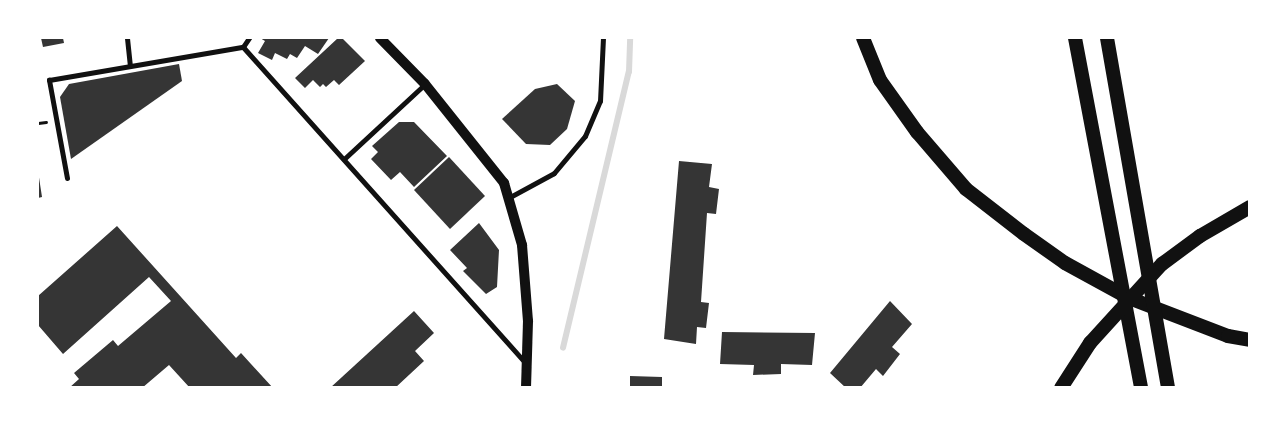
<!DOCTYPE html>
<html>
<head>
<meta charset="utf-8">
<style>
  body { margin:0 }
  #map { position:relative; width:1287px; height:425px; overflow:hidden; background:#fff; font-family:"Archivo Narrow",sans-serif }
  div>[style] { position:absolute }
  .stream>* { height:5.5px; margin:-2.75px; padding:0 2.75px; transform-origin:2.75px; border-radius:2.75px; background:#d9d9d9 }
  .building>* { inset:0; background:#353535 }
  .path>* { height:3px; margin:-1.5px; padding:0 1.5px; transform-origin:1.5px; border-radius:1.5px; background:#111 }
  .pedestrian>* { height:4.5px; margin:-2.25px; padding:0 2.25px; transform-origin:2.25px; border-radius:2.25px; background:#111 }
  .minor>* { height:5px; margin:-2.5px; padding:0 2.5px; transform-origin:2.5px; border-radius:2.5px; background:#111 }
  .secondary>* { height:10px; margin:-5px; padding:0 5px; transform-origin:5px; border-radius:5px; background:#111 }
  .motorway>* { height:14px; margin:-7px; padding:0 7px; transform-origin:7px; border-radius:7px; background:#111 }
  span { translate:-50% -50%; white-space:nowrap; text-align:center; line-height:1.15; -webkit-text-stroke:5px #fff; paint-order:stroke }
  .frame { position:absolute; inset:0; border:39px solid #fff; pointer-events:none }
</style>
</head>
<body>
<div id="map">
  <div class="stream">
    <i style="left:563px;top:348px;width:284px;rotate:-76.6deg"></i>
    <i style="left:629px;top:72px;width:34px;rotate:-88deg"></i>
  </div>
  <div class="building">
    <i style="clip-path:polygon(41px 38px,63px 38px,64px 43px,43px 47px)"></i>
    <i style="clip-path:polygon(260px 38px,329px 38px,318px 54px,305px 46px,297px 58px,290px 54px,287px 59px,275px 53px,272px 60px,258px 53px,265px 41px)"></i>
    <i style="clip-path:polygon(338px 38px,342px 38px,365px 61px,339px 85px,334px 80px,326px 87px,323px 84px,320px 87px,313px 80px,305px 88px,295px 78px)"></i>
    <i style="clip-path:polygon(179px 64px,182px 81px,71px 159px,60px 97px,69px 84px)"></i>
    <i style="clip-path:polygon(557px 84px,575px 101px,567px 129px,550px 145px,526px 144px,502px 119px,535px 89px)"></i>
    <i style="clip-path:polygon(399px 122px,414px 122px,447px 156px,414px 187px,400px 172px,391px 180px,371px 159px,378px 152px,372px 146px)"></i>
    <i style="clip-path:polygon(449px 157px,485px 196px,450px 229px,414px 190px)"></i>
    <i style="clip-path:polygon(679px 161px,712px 164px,709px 187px,719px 189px,716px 214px,707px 213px,701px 302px,709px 303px,706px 328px,697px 327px,696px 344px,664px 339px)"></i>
    <i style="clip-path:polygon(38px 171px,42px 197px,38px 198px)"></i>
    <i style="clip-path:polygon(479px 223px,499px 250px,497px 287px,486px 294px,463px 271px,467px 268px,450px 250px)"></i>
    <i style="clip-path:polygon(117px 226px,236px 358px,241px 353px,273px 388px,190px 388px,169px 365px,142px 388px,69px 388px,79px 379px,74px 373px,113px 340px,118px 346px,171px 301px,149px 277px,63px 354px,38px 325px,38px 296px)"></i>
    <i style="clip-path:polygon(890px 301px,912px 324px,892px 347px,900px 354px,883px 376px,876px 369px,860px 388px,846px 388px,830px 373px)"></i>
    <i style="clip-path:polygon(414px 311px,434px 333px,415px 351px,424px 361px,395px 388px,330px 388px)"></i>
    <i style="clip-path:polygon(722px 332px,815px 333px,812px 365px,781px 364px,781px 374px,753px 375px,754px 365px,720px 364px)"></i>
    <i style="clip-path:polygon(630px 376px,662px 377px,662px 388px,630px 388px)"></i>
  </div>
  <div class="path">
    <i style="left:38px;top:123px;width:8px;rotate:-7deg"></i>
  </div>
  <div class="pedestrian">
    <i style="left:243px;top:47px;width:11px;rotate:-56deg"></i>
  </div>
  <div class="minor">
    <i style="left:127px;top:38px;width:28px;rotate:84deg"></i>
    <i style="left:344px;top:159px;width:110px;rotate:-42.8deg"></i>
    <i style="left:67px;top:178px;width:100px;rotate:-100.4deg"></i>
    <i style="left:49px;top:80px;width:197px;rotate:-9.7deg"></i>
    <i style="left:243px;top:47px;width:423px;rotate:48.2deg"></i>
    <i style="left:508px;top:198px;width:52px;rotate:-28.5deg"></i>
    <i style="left:554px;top:173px;width:48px;rotate:-50deg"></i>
    <i style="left:585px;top:136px;width:38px;rotate:-67deg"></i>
    <i style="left:600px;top:101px;width:63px;rotate:-87.3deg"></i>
  </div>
  <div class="secondary">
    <i style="left:380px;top:38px;width:64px;rotate:45.6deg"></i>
    <i style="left:425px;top:84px;width:127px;rotate:51.4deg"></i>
    <i style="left:504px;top:183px;width:65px;rotate:73.8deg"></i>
    <i style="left:522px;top:245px;width:76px;rotate:85.5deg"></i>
    <i style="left:528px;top:321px;width:67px;rotate:91.7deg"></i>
  </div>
  <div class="motorway">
    <i style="left:863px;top:38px;width:45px;rotate:68deg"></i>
    <i style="left:880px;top:80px;width:64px;rotate:54.6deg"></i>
    <i style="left:917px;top:132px;width:75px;rotate:49.3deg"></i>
    <i style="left:966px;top:189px;width:73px;rotate:37.8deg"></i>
    <i style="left:1024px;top:234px;width:50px;rotate:35.3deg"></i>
    <i style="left:1065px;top:263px;width:73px;rotate:28.7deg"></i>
    <i style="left:1129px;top:298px;width:106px;rotate:21deg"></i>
    <i style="left:1228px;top:336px;width:22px;rotate:10deg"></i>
    <i style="left:1075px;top:38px;width:356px;rotate:79.3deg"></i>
    <i style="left:1107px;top:38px;width:355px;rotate:80.1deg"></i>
    <i style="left:1061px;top:388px;width:54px;rotate:-57.2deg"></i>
    <i style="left:1090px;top:343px;width:107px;rotate:-47.7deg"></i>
    <i style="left:1162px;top:264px;width:47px;rotate:-36.4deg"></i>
    <i style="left:1200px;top:236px;width:58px;rotate:-30.1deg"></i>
  </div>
  <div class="frame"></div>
</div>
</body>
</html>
